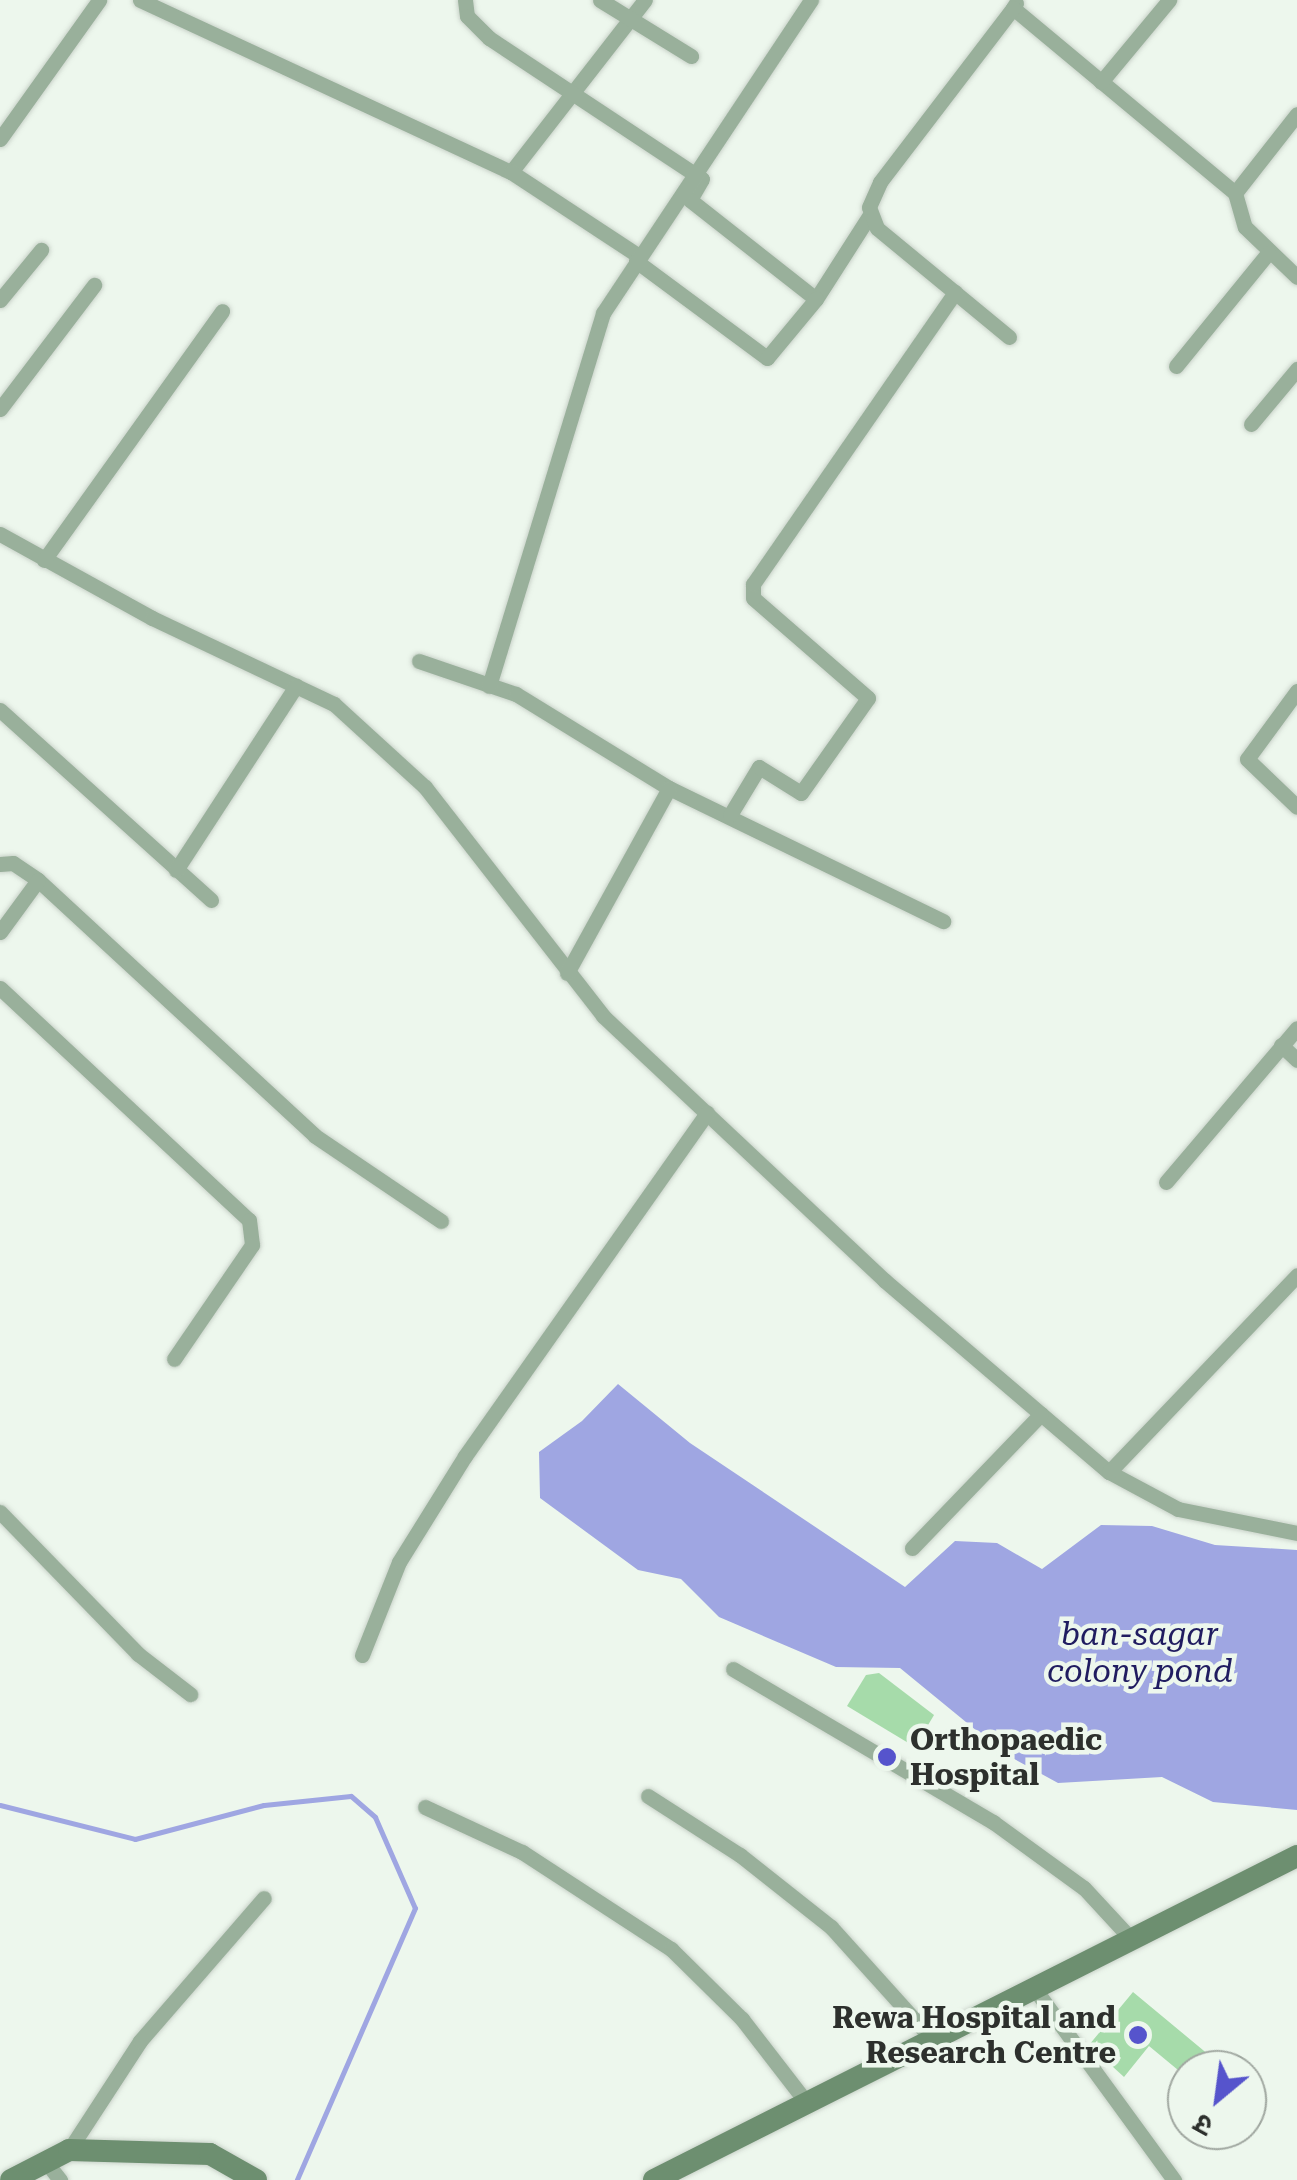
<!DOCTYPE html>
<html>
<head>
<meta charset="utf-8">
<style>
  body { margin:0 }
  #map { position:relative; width:1297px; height:2180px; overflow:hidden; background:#edf7ed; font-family:"Roboto Serif","Noto Sans Devanagari",serif }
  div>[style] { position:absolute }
  .water>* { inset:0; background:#9fa6e2 }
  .stream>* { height:5px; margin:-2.5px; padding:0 2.5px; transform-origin:2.5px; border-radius:2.5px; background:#9fa6e2 }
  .building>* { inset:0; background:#a6dbaa }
  .roads { filter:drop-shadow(0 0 2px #cad3ca) drop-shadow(0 0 2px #cad3ca) }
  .street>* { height:15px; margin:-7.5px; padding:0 7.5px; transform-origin:7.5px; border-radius:7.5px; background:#99b09b }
  .secondary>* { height:22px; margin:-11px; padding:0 11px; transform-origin:11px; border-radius:11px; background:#6d8f70 }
  .dots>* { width:28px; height:28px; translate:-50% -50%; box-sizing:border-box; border:5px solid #edf7ed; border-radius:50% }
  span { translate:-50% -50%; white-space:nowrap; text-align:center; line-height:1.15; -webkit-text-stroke:9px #edf7ed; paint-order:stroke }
  .poi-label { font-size:30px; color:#2d302d; font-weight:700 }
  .left { translate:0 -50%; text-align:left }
  .right { translate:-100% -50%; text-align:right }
  .water-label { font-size:32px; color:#201c60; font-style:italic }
  .north { position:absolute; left:1167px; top:2050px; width:100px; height:100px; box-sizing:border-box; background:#edf7ed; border:2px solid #a0a7a0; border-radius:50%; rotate:209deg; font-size:28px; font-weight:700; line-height:40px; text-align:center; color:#2d302d }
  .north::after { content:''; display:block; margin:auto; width:35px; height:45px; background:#5654cc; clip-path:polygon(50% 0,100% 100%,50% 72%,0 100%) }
</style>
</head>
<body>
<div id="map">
  <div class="water">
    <i style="clip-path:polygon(618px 1384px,690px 1443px,905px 1587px,955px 1541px,997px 1543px,1042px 1569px,1101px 1525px,1152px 1526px,1215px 1545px,1297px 1550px,1297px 1810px,1213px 1802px,1162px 1777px,1058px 1783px,1005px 1754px,900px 1668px,836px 1667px,719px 1617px,681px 1579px,638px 1570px,540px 1498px,539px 1452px,582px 1421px)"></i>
  </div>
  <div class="stream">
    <i style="left:0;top:1805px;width:139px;rotate:14.1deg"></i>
    <i style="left:135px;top:1839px;width:133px;rotate:-14.8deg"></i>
    <i style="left:264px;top:1805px;width:87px;rotate:-5.9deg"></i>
    <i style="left:351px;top:1796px;width:32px;rotate:41deg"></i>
    <i style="left:375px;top:1817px;width:99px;rotate:66.3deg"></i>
    <i style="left:415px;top:1908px;width:296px;rotate:113.5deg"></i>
  </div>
  <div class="building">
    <i style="clip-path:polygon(879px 1673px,934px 1715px,915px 1747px,847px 1706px,866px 1675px)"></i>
    <i style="clip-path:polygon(1133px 1992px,1227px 2070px,1178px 2070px,1149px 2046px,1124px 2077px,1089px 2045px)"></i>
  </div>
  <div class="roads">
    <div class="street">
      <i style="left:140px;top:0;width:409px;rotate:24.9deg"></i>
      <i style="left:511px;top:172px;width:218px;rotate:-52.1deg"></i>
      <i style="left:465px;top:0;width:16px;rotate:83deg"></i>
      <i style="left:467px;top:16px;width:31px;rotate:45deg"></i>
      <i style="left:489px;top:38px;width:255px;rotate:33.5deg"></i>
      <i style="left:702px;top:179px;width:24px;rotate:120deg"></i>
      <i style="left:690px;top:200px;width:160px;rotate:38.2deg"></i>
      <i style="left:816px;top:299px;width:98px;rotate:-57.4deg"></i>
      <i style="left:600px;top:0;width:107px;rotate:31.6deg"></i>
      <i style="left:1016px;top:3px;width:6px;rotate:121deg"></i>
      <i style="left:1013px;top:8px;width:289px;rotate:39.8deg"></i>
      <i style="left:1235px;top:193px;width:35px;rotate:74deg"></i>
      <i style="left:1245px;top:227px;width:72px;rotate:43.9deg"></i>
      <i style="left:1101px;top:82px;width:107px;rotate:-50.3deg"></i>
      <i style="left:0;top:139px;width:171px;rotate:-54.5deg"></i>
      <i style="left:511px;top:172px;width:153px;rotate:33.3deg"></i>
      <i style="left:1235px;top:193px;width:100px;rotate:-51.9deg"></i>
      <i style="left:636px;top:261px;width:163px;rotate:36.5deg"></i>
      <i style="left:767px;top:358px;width:77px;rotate:-50.3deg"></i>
      <i style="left:0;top:300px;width:65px;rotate:-50.6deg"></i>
      <i style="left:1009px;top:337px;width:171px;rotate:-140.5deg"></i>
      <i style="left:877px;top:228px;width:22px;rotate:-111deg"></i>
      <i style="left:869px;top:207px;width:27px;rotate:-66deg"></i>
      <i style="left:880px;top:182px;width:219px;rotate:-52.6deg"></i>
      <i style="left:1176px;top:366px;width:146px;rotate:-50.8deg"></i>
      <i style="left:0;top:409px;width:156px;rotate:-52.8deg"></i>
      <i style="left:1251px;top:424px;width:72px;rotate:-50.1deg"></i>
      <i style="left:0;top:534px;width:174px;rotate:28.9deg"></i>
      <i style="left:152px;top:618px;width:201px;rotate:25.3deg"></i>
      <i style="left:334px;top:704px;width:123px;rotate:42.4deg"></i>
      <i style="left:425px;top:787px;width:290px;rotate:52.1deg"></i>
      <i style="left:603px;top:1016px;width:386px;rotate:43.2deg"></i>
      <i style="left:884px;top:1280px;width:296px;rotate:40.5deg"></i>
      <i style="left:1109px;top:1472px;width:78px;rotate:28.2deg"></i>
      <i style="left:1178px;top:1509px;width:121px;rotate:11.4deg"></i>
      <i style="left:44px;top:560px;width:306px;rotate:-54.4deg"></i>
      <i style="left:419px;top:661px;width:102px;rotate:18.8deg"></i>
      <i style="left:516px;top:694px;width:180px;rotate:31.6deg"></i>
      <i style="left:669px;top:788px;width:305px;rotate:25.9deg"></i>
      <i style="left:489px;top:686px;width:390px;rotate:-73deg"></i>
      <i style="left:603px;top:313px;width:376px;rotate:-56.4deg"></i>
      <i style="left:1297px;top:691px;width:84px;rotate:126.3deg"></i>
      <i style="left:1247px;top:759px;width:69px;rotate:43.8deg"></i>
      <i style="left:0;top:710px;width:284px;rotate:42deg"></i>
      <i style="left:730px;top:815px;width:56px;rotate:-58.9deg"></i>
      <i style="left:759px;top:767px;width:49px;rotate:31.8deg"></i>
      <i style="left:801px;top:793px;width:116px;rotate:-54.8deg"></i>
      <i style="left:868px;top:698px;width:152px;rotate:-139deg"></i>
      <i style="left:753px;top:598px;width:14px;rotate:-90deg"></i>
      <i style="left:753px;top:584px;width:355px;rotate:-55.3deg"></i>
      <i style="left:0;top:864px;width:13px;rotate:-4deg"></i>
      <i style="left:13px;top:863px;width:30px;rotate:34deg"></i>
      <i style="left:38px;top:880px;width:377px;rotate:42.7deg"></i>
      <i style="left:315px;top:1136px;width:152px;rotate:34deg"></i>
      <i style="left:176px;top:870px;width:220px;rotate:-56.9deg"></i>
      <i style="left:0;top:932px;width:64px;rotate:-53.8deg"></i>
      <i style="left:567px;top:973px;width:211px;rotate:-61.1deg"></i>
      <i style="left:0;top:988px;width:340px;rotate:43deg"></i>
      <i style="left:249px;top:1220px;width:25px;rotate:83deg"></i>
      <i style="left:252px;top:1245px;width:138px;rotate:124.4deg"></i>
      <i style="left:1281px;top:1045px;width:22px;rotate:43deg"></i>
      <i style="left:1166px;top:1182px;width:202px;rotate:-49.6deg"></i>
      <i style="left:1109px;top:1472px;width:272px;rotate:-46.3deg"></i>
      <i style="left:0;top:1512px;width:198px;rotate:45.8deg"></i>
      <i style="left:138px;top:1654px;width:66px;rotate:37.6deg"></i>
      <i style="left:912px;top:1548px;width:186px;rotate:-46.1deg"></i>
      <i style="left:362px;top:1655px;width:100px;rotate:-68.3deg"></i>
      <i style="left:399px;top:1562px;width:125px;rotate:-58.1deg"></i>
      <i style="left:465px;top:1456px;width:420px;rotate:-54.8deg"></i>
      <i style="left:733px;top:1669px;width:302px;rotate:30.5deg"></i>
      <i style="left:993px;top:1822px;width:112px;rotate:36deg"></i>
      <i style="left:1084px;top:1888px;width:69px;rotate:47.3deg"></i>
      <i style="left:648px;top:1796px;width:109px;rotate:32.7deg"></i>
      <i style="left:740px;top:1855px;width:116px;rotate:38.4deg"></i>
      <i style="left:831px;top:1927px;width:151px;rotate:48deg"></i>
      <i style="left:425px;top:1807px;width:107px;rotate:24.9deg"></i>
      <i style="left:522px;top:1852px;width:178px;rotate:33.1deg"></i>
      <i style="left:671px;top:1949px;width:100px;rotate:44.6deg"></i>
      <i style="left:742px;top:2019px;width:106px;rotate:52.3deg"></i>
      <i style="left:1034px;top:1988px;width:238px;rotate:53.9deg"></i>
      <i style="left:69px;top:2150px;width:130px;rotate:-56.9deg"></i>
      <i style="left:140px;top:2041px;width:189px;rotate:-49.1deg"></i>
      <i style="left:46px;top:2162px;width:23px;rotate:52deg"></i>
    </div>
    <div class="secondary">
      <i style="left:11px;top:2180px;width:65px;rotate:-27.3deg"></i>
      <i style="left:69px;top:2150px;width:141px;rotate:1.6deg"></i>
      <i style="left:210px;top:2154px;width:53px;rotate:29.5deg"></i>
      <i style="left:654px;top:2180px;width:720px;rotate:-26.74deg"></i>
    </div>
  </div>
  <div class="dots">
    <i style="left:887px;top:1757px;background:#5654cc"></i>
    <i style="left:1138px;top:2035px;background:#5654cc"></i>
  </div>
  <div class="poi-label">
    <span class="left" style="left:910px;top:1757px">Orthopaedic<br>Hospital</span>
    <span class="right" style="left:1116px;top:2035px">Rewa Hospital and<br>Research Centre</span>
  </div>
  <div class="water-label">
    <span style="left:1140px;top:1653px">ban-sagar<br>colony pond</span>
  </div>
  <div class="north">उ</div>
</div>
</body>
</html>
